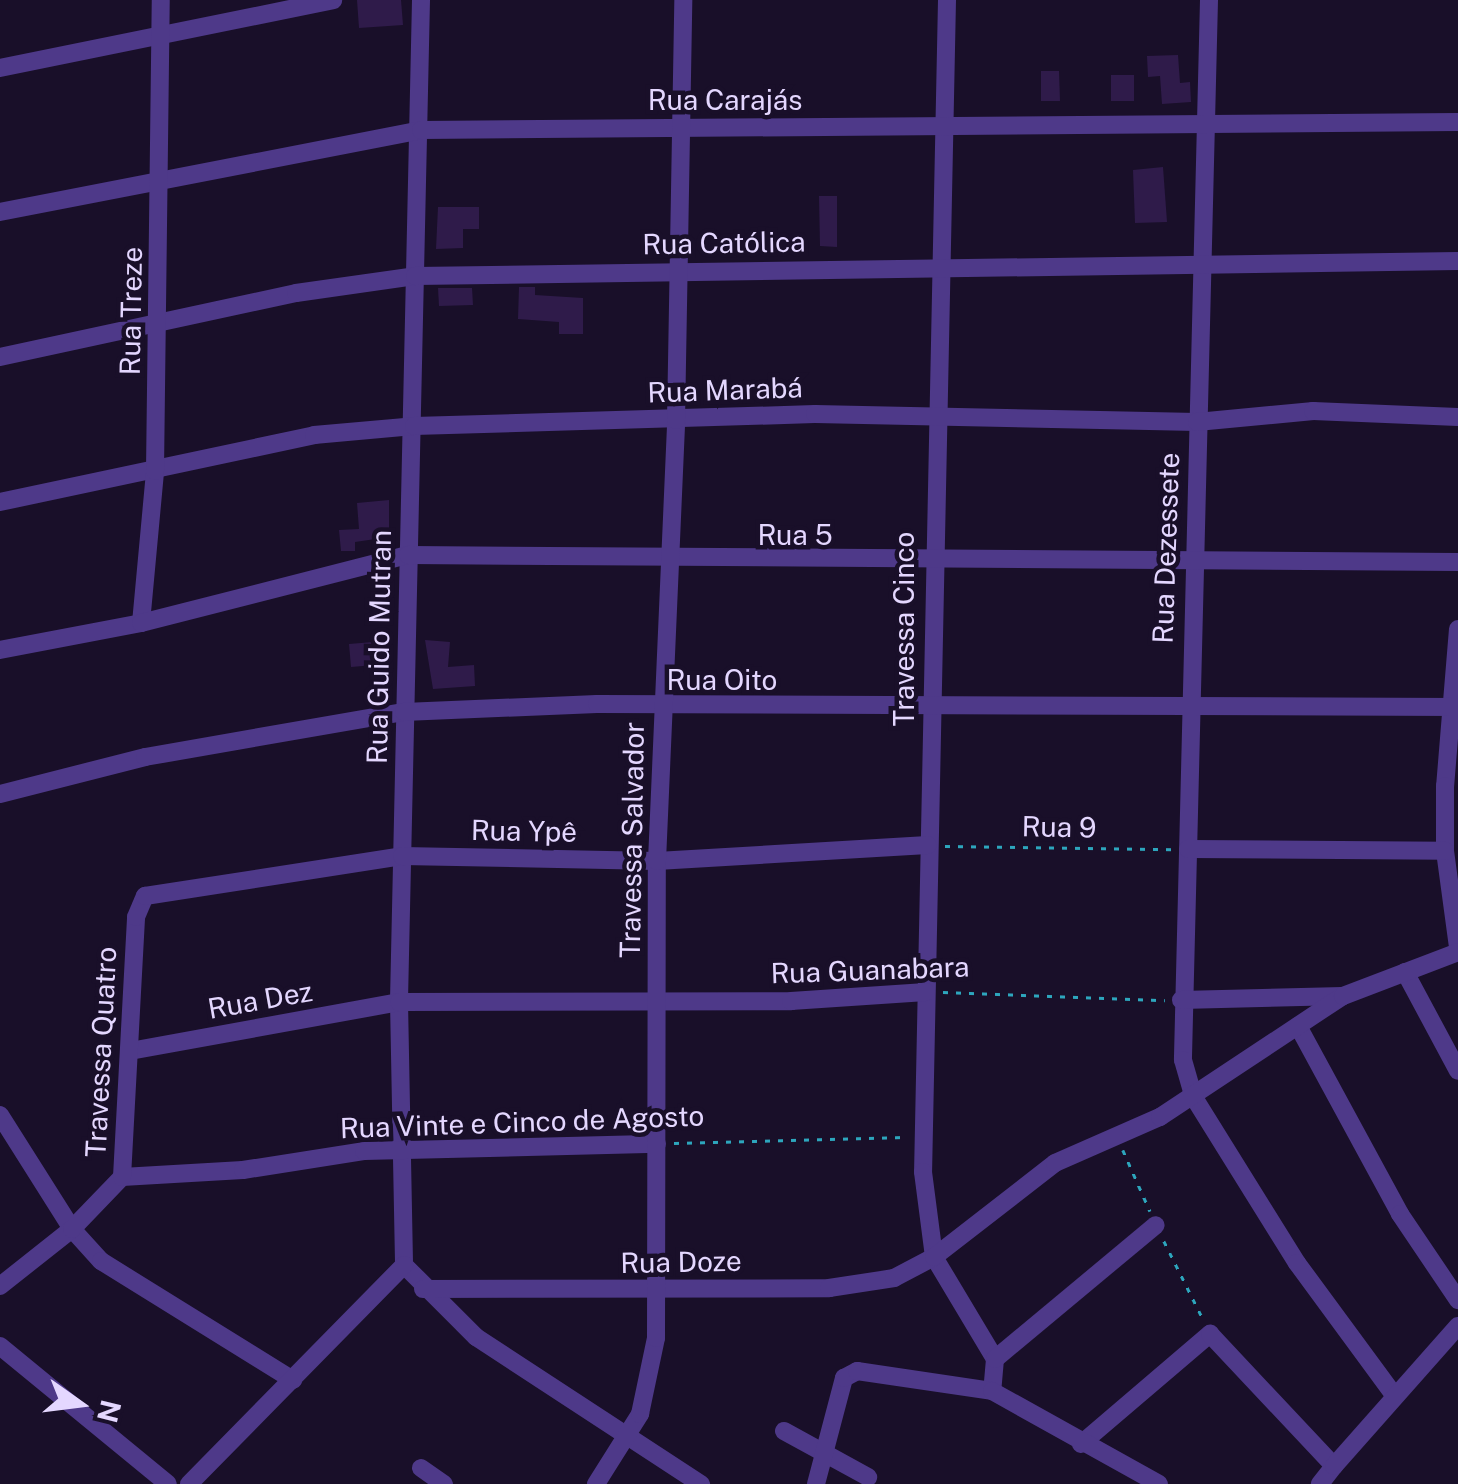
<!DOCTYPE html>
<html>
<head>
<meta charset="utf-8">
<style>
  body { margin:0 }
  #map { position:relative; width:1458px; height:1484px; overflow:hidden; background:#190f29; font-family:"Public Sans",sans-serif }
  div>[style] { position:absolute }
  .building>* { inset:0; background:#2f1b4a }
  .path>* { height:2.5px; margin-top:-1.25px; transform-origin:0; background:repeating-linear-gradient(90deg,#2da6bd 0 5px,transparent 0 13px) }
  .street>* { height:18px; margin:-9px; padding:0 9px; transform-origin:9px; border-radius:9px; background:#4e3989 }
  span { translate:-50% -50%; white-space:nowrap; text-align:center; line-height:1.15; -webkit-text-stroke:9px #190f29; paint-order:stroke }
  .street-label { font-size:28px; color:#e4d7ff }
  .north { position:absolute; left:30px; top:1354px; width:100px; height:100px; -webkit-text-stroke:8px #190f29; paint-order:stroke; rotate:104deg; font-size:28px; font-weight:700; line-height:40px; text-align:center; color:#e4d7ff }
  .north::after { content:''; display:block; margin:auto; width:35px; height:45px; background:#e4d7ff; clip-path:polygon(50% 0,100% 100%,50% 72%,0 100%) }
</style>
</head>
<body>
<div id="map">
  <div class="building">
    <i style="clip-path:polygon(357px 0,401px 0,403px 25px,359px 28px)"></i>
    <i style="clip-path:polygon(1178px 55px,1180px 83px,1190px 82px,1191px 102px,1162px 104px,1160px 76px,1148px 77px,1147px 56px)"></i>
    <i style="clip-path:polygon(1041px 71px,1059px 71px,1060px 101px,1041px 101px)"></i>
    <i style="clip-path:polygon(1111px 75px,1134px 75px,1134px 101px,1111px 101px)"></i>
    <i style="clip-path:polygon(1163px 167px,1167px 222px,1135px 223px,1133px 170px)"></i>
    <i style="clip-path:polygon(819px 196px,837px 196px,837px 247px,820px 246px)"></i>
    <i style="clip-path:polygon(438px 207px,479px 207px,479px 229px,463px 229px,463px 248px,436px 249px)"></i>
    <i style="clip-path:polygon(519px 287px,535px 287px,535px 295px,583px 298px,583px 334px,559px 334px,559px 322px,518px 319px)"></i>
    <i style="clip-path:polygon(438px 288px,472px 288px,473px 305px,439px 306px)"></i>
    <i style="clip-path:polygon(389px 500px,389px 537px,355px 542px,355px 551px,341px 551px,339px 530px,359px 529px,357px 503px)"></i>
    <i style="clip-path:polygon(425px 640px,450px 642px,448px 667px,474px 665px,475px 686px,433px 689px)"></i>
    <i style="clip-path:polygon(385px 641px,387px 664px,351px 667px,349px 644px)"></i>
  </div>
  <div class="path">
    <i style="left:945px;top:846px;width:227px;rotate:0.8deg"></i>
    <i style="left:943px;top:992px;width:222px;rotate:2.1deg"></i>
    <i style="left:674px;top:1143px;width:232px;rotate:-1.5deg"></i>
    <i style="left:1123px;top:1150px;width:67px;rotate:66.1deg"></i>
    <i style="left:1164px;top:1241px;width:87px;rotate:63.4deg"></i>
  </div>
  <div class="street">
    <i style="left:421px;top:0;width:1002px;rotate:91.26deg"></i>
    <i style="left:399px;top:1002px;width:263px;rotate:88.9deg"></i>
    <i style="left:404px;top:1265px;width:102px;rotate:45deg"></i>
    <i style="left:476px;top:1337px;width:269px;rotate:33.2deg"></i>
    <i style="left:947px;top:0;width:1172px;rotate:91.17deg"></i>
    <i style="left:923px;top:1172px;width:86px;rotate:82.6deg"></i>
    <i style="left:934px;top:1257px;width:119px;rotate:59.1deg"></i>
    <i style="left:995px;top:1359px;width:32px;rotate:95deg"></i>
    <i style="left:1209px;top:0;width:1060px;rotate:91.41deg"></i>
    <i style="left:1183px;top:1060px;width:37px;rotate:74deg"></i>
    <i style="left:1193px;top:1096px;width:197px;rotate:58.1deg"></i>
    <i style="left:1297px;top:1263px;width:164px;rotate:53.7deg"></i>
    <i style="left:0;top:68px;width:340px;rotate:-11.5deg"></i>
    <i style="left:0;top:212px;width:429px;rotate:-11deg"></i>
    <i style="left:421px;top:130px;width:1037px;rotate:-0.44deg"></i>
    <i style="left:0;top:357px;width:303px;rotate:-12.2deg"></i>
    <i style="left:296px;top:293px;width:120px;rotate:-8.1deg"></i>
    <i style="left:415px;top:276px;width:1043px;rotate:-0.82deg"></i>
    <i style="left:0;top:502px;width:321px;rotate:-12deg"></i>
    <i style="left:314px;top:435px;width:100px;rotate:-5.1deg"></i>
    <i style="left:414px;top:426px;width:401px;rotate:-1.7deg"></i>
    <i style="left:815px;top:414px;width:382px;rotate:1.2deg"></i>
    <i style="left:1197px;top:422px;width:117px;rotate:-5.4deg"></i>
    <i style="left:1313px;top:411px;width:145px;rotate:2.4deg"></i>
    <i style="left:141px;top:623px;width:153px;rotate:-84.7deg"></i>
    <i style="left:155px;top:471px;width:471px;rotate:-89.3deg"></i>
    <i style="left:1458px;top:629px;width:158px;rotate:94.7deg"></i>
    <i style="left:1445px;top:786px;width:65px;rotate:90deg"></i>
    <i style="left:1445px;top:851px;width:97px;rotate:82.3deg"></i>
    <i style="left:0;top:650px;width:144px;rotate:-10.8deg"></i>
    <i style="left:141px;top:623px;width:276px;rotate:-14.3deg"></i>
    <i style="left:408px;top:555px;width:1050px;rotate:0.38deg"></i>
    <i style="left:0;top:794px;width:150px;rotate:-14.3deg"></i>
    <i style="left:145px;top:757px;width:263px;rotate:-9.9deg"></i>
    <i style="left:404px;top:712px;width:193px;rotate:-2.4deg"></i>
    <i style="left:597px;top:704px;width:861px;rotate:0.2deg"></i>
    <i style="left:1188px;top:849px;width:257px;rotate:0.4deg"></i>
    <i style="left:1405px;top:972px;width:112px;rotate:61.8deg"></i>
    <i style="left:1181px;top:1000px;width:162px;rotate:-1.4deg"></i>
    <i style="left:1298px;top:1026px;width:214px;rotate:61.5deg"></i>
    <i style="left:1400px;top:1214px;width:104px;rotate:56deg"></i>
    <i style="left:130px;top:1051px;width:273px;rotate:-10.3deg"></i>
    <i style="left:399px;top:1002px;width:392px;rotate:-0.1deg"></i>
    <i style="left:791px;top:1001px;width:135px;rotate:-3.8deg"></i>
    <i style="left:0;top:1115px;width:135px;rotate:57.7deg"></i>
    <i style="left:72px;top:1229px;width:43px;rotate:47.8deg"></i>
    <i style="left:101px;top:1261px;width:226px;rotate:31.8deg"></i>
    <i style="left:122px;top:1177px;width:121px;rotate:-3.3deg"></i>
    <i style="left:243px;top:1170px;width:122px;rotate:-8.9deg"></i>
    <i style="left:364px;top:1151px;width:293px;rotate:-1.4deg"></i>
    <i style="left:0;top:1286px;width:92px;rotate:-38.4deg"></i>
    <i style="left:72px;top:1229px;width:72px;rotate:-46.1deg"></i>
    <i style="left:122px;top:1177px;width:260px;rotate:-86.9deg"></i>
    <i style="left:136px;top:917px;width:23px;rotate:-67deg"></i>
    <i style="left:145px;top:896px;width:260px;rotate:-8.8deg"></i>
    <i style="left:402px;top:856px;width:255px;rotate:1.1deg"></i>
    <i style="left:657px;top:861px;width:271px;rotate:-3.4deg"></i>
    <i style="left:423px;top:1289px;width:406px;rotate:-0.1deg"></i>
    <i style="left:829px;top:1288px;width:66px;rotate:-8.7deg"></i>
    <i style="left:894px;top:1278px;width:45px;rotate:-27.7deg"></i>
    <i style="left:934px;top:1257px;width:153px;rotate:-37.8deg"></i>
    <i style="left:1055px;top:1163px;width:115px;rotate:-23.7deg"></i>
    <i style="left:1160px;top:1117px;width:219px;rotate:-33.5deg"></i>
    <i style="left:1343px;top:996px;width:123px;rotate:-20.9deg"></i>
    <i style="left:0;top:1346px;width:217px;rotate:39.4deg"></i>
    <i style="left:995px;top:1359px;width:209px;rotate:-39.8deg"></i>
    <i style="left:784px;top:1431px;width:96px;rotate:28.7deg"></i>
    <i style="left:1081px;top:1444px;width:170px;rotate:-40.5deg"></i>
    <i style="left:1210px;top:1334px;width:181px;rotate:46.8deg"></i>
    <i style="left:1334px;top:1466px;width:23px;rotate:128deg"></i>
    <i style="left:1334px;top:1466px;width:187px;rotate:-48.5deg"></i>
    <i style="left:421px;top:1468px;width:28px;rotate:35deg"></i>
    <i style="left:189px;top:1484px;width:307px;rotate:-45.5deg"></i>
    <i style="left:596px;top:1484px;width:83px;rotate:-57.8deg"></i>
    <i style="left:640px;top:1414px;width:78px;rotate:-78.1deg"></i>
    <i style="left:656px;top:1338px;width:477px;rotate:-89.9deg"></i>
    <i style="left:657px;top:861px;width:441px;rotate:-87.5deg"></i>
    <i style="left:676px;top:420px;width:420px;rotate:-89deg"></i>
    <i style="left:816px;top:1484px;width:110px;rotate:-75.2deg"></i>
    <i style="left:844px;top:1378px;width:15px;rotate:-28deg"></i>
    <i style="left:857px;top:1371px;width:136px;rotate:8.4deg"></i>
    <i style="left:992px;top:1391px;width:191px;rotate:29.1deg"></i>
  </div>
  <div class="street-label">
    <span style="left:725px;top:100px">Rua Carajás</span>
    <span style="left:724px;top:243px;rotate:-1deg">Rua Católica</span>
    <span style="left:131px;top:311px;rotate:-89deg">Rua Treze</span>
    <span style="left:725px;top:390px;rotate:-2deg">Rua Marabá</span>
    <span style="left:795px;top:535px">Rua 5</span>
    <span style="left:1166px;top:548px;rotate:-88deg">Rua Dezessete</span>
    <span style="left:904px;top:629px;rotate:-90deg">Travessa Cinco</span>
    <span style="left:379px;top:647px;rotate:-89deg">Rua Guido Mutran</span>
    <span style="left:722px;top:680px">Rua Oito</span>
    <span style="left:1059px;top:827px;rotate:1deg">Rua 9</span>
    <span style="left:524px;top:831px;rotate:1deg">Rua Ypê</span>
    <span style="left:632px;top:840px;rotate:-89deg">Travessa Salvador</span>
    <span style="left:870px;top:970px;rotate:-2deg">Rua Guanabara</span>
    <span style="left:260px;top:1000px;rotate:-10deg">Rua Dez</span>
    <span style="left:101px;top:1052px;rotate:-87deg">Travessa Quatro</span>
    <span style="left:522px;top:1122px;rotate:-2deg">Rua Vinte e Cinco de Agosto</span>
    <span style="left:681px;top:1262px;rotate:-1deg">Rua Doze</span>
  </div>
  <div class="north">N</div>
</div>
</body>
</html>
